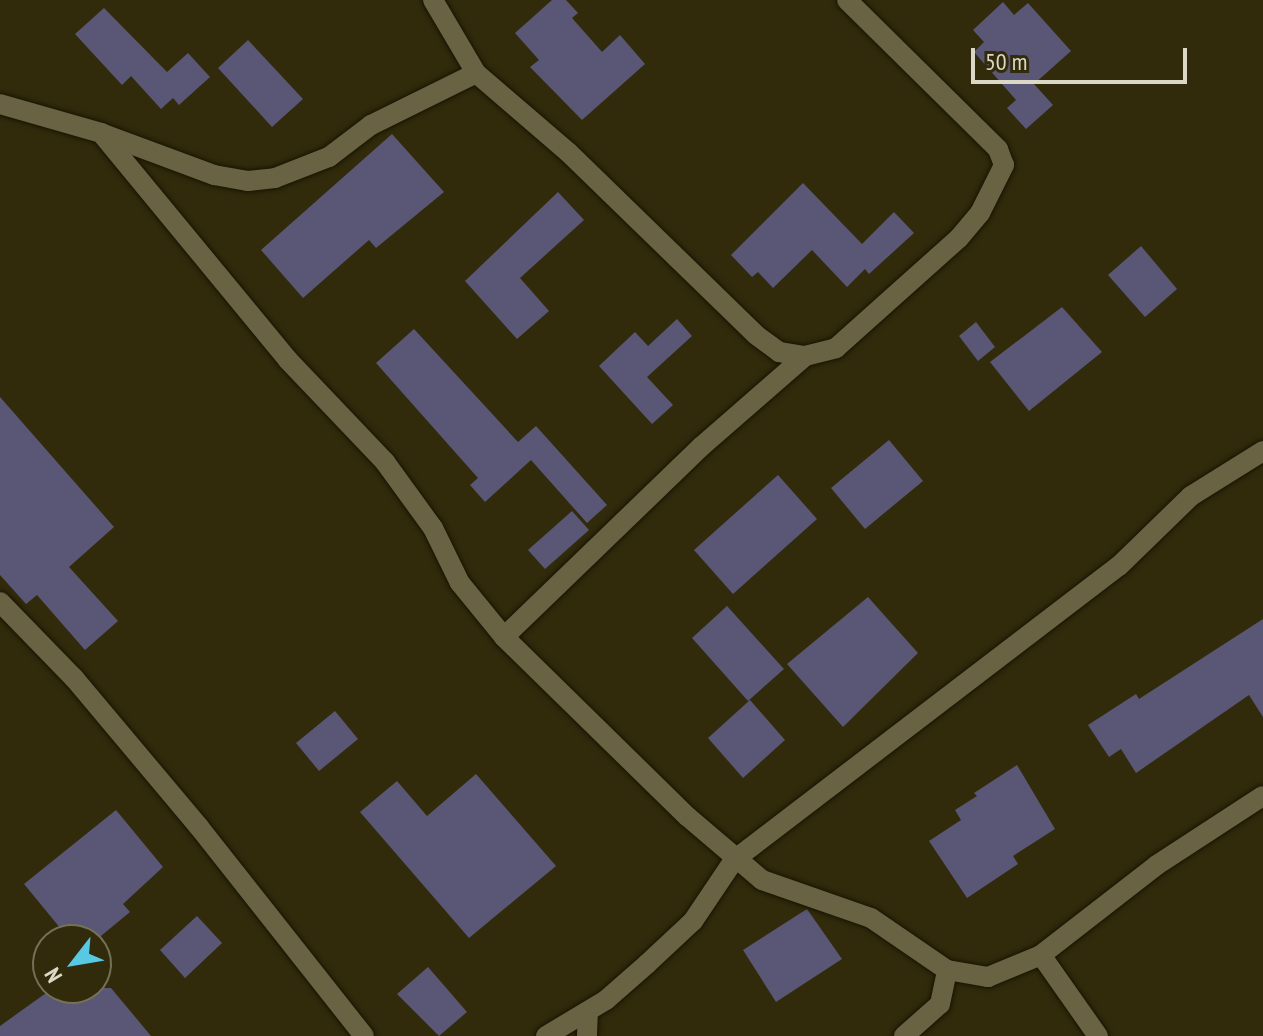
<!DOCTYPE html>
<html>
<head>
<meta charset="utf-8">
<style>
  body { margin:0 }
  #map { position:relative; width:1263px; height:1036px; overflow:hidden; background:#312b0c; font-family:"PT Sans Narrow",sans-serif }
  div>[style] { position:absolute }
  .building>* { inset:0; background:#595775 }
  .roads { filter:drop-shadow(0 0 2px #181400) drop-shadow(0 0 2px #181400) }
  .minor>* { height:20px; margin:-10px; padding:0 10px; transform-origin:10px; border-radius:10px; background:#696343 }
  span { translate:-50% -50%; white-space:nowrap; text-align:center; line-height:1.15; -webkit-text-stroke:8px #312b0c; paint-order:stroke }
  .north { position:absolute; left:32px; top:924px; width:80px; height:80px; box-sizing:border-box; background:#312b0c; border:2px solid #757056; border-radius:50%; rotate:239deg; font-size:22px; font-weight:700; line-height:32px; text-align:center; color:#dbd8c6 }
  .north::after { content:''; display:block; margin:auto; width:28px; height:36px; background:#57c9e2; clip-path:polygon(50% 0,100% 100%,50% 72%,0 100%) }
  .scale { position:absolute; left:971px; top:48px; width:216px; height:36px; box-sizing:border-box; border:4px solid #dbd8c6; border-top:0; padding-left:10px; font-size:24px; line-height:28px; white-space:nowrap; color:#dbd8c6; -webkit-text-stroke:6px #312b0c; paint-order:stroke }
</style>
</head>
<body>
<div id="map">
  <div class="building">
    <i style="clip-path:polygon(552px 0,566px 0,578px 13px,572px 18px,602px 52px,620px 35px,645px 64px,582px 120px,530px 67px,539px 60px,515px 33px)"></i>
    <i style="clip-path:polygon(1003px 2px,1014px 15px,1028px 3px,1071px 51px,1034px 84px,1053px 105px,1026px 129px,1007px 108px,1016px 100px,974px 52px,984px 42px,973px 30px)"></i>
    <i style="clip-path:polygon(104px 8px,167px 72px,188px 53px,210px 77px,179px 105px,173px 98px,161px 109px,131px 76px,122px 85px,75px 34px)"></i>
    <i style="clip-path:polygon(248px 40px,303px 99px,272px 127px,218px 68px)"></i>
    <i style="clip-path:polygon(392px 134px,444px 192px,376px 248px,369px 240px,303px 298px,261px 250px)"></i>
    <i style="clip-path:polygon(803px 183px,862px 244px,894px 212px,914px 233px,869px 274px,865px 269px,847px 287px,812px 250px,773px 288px,758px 272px,752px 277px,731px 255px)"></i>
    <i style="clip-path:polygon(558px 192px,584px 220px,520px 278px,549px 311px,517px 339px,465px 281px)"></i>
    <i style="clip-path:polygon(1141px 246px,1177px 289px,1145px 317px,1108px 275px)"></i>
    <i style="clip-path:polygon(1062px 307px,1102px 352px,1029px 411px,990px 362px)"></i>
    <i style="clip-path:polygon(677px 319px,692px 336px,647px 377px,673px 405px,652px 424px,599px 366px,635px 332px,648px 346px)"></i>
    <i style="clip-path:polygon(976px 322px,995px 347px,978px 361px,959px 336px)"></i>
    <i style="clip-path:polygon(414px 329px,518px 442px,536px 426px,607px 505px,587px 523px,531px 460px,485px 502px,470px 485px,478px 478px,376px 363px)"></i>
    <i style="clip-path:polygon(0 397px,114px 527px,69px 567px,118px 621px,85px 650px,37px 595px,26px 604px,0 575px)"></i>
    <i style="clip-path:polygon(889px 440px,923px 481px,865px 529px,831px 488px)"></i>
    <i style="clip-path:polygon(778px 475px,817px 519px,733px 594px,694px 550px)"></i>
    <i style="clip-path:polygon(572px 511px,589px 530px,545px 569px,528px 550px)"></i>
    <i style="clip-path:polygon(868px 597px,918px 653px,843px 727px,787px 664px)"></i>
    <i style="clip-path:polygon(727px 606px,784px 669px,748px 701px,692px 638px)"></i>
    <i style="clip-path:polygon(1263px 619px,1263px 717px,1249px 695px,1136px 773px,1121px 749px,1109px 757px,1088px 725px,1136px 694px,1139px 699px)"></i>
    <i style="clip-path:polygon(750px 700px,785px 740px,743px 778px,708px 738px)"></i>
    <i style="clip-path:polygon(335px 711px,358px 739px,319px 771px,296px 743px)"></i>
    <i style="clip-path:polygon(1017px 765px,1055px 829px,1013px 856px,1018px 864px,967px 898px,929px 841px,961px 820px,955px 810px,977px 796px,974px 793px)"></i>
    <i style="clip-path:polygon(476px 774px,556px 866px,469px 938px,360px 812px,397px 781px,427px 816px)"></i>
    <i style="clip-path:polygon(116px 810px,163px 867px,123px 904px,130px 912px,96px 940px,70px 940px,24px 884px)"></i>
    <i style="clip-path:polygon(807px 909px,842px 959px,776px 1002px,743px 950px)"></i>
    <i style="clip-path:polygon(197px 916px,222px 943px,185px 978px,160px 950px)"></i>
    <i style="clip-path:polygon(428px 967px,467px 1012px,439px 1036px,397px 994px)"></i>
    <i style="clip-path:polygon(53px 988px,111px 988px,151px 1036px,0 1036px,0 1026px)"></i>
  </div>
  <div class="roads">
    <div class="minor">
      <i style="left:433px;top:0;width:85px;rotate:59.5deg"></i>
      <i style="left:476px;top:73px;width:121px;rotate:40.7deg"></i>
      <i style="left:568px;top:152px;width:262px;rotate:44.2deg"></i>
      <i style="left:756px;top:335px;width:29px;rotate:36deg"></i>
      <i style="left:779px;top:352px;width:26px;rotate:9deg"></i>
      <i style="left:805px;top:356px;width:32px;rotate:-14deg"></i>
      <i style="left:836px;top:348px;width:165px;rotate:-41.8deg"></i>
      <i style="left:959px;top:238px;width:33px;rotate:-50deg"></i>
      <i style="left:980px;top:213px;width:54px;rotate:-63.4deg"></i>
      <i style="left:1004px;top:165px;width:17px;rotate:-111deg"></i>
      <i style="left:998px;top:149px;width:212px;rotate:-135.4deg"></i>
      <i style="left:0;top:104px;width:105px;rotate:16deg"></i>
      <i style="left:101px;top:133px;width:294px;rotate:50.5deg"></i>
      <i style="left:288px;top:360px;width:141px;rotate:46.4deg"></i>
      <i style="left:385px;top:462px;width:82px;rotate:54deg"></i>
      <i style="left:433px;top:528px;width:61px;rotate:63.9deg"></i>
      <i style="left:460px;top:583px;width:70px;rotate:50.8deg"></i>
      <i style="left:504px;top:637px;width:257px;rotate:44.4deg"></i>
      <i style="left:688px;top:817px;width:97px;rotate:40.4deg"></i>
      <i style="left:762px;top:880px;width:115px;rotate:19.2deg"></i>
      <i style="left:871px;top:918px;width:92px;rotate:34.4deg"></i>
      <i style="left:947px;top:970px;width:42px;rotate:9.7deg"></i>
      <i style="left:988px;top:977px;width:57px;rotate:-22.5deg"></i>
      <i style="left:1041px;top:955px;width:147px;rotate:-37.8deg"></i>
      <i style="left:1157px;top:865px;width:126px;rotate:-33.1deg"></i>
      <i style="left:101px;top:133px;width:121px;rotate:20.4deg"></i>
      <i style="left:214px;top:175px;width:35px;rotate:10deg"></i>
      <i style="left:248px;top:181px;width:27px;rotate:-6deg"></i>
      <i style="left:275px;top:178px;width:58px;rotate:-21.3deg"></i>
      <i style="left:329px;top:157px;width:53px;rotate:-37.3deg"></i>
      <i style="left:371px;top:125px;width:117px;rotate:-26.3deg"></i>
      <i style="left:0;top:602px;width:106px;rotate:45.8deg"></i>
      <i style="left:74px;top:678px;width:194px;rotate:50deg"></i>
      <i style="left:199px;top:827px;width:266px;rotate:51.7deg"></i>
      <i style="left:504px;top:637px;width:275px;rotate:-44deg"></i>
      <i style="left:702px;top:446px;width:137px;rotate:-41.1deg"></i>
      <i style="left:1041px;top:955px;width:99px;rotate:54.9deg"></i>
      <i style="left:546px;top:1036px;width:70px;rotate:-31deg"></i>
      <i style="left:606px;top:1000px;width:55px;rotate:-41.3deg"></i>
      <i style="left:647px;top:964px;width:63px;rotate:-43.1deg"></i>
      <i style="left:693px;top:921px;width:73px;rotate:-56.1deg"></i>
      <i style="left:734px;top:860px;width:484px;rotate:-37.4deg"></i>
      <i style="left:1119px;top:566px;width:100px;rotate:-44.2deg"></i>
      <i style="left:1191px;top:496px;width:85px;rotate:-32deg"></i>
      <i style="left:587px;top:1036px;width:24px;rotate:-88deg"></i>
      <i style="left:904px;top:1036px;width:48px;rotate:-41.6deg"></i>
      <i style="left:940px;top:1004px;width:35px;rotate:-78deg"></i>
    </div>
  </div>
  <div class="north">N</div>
  <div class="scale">50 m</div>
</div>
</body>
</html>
